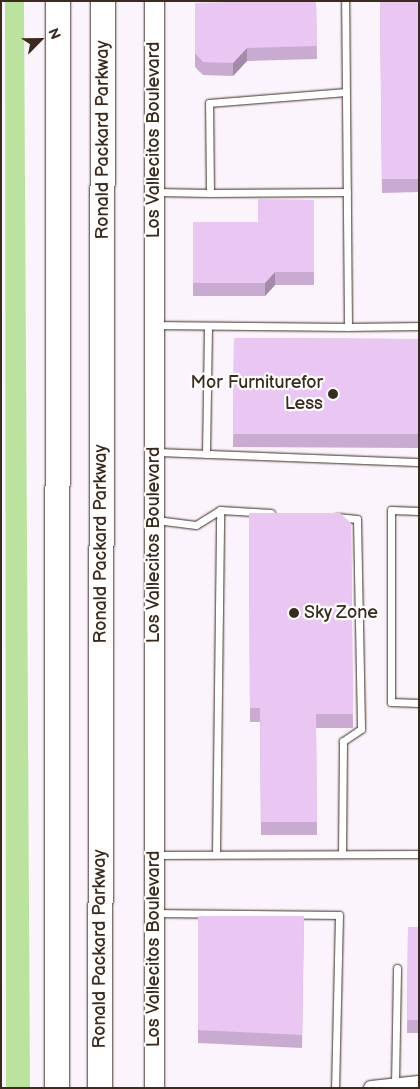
<!DOCTYPE html>
<html>
<head>
<meta charset="utf-8">
<style>
  body { margin:0 }
  #map { position:relative; width:420px; height:1089px; overflow:hidden; background:#fbf4fd; font-family:"Balsamiq Sans",sans-serif }
  div>[style] { position:absolute }
  .green>* { inset:0; background:#bbe39f }
  .roads { filter:drop-shadow(0 0 1px #3b2a1e) drop-shadow(0 0 1px #3b2a1e) }
  .lane>* { height:7px; margin:-3.5px; padding:0 3.5px; transform-origin:3.5px; border-radius:3.5px; background:#fff }
  .street>* { height:14px; margin:-7px; padding:0 7px; transform-origin:7px; border-radius:7px; background:#fff }
  .secondary>* { height:19px; margin:-9.5px; padding:0 9.5px; transform-origin:9.5px; border-radius:9.5px; background:#fff }
  .highway>* { height:24px; margin:-12px; padding:0 12px; transform-origin:12px; border-radius:12px; background:#fff }
  .wall>* { inset:0; background:#c9abd1 }
  .shaded-wall>* { inset:0; background:#a48baa }
  .building>* { inset:0; background:#eac7f3 }
  .dots>* { width:14px; height:14px; translate:-50% -50%; box-sizing:border-box; border:2px solid #fff; border-radius:50% }
  span { translate:-50% -50%; white-space:nowrap; text-align:center; line-height:1.15; -webkit-text-stroke:4.5px #fff; paint-order:stroke }
  .street-label { font-size:18px; color:#3b2a1e }
  .poi-label { font-size:18px; color:#3b2a1e }
  .right { translate:-100% -50%; text-align:right }
  .left { translate:0 -50%; text-align:left }
  .frame { position:absolute; inset:0; border:2px solid #3b2a1e; pointer-events:none }
  .north { position:absolute; left:15px; top:15px; width:50px; height:50px; -webkit-text-stroke:4px #fff; paint-order:stroke; rotate:67deg; font-size:14px; font-weight:700; line-height:20px; text-align:center; color:#3b2a1e }
  .north::after { content:''; display:block; margin:auto; width:18px; height:22px; background:#3b2a1e; clip-path:polygon(50% 0,100% 100%,50% 72%,0 100%) }
</style>
</head>
<body>
<div id="map">
  <div class="green">
    <i style="clip-path:polygon(5px 1px,24px 1px,30px 1088px,6px 1088px)"></i>
  </div>
  <div class="roads">
    <div class="lane">
      <i style="left:156px;top:192px;width:54px;rotate:1.1deg"></i>
      <i style="left:210px;top:193px;width:90px;rotate:-90.6deg"></i>
      <i style="left:209px;top:103px;width:137px;rotate:-4.6deg"></i>
      <i style="left:210px;top:193px;width:137px;rotate:-0.4deg"></i>
      <i style="left:154px;top:325px;width:194px;rotate:0.6deg"></i>
      <i style="left:348px;top:327px;width:326px;rotate:-90.5deg"></i>
      <i style="left:348px;top:327px;width:71px;rotate:-0.8deg"></i>
      <i style="left:155px;top:452px;width:264px;rotate:2.2deg"></i>
      <i style="left:206px;top:454px;width:128px;rotate:-89.1deg"></i>
      <i style="left:419px;top:511px;width:28px;rotate:-178deg"></i>
      <i style="left:391px;top:510px;width:192px;rotate:90deg"></i>
      <i style="left:391px;top:702px;width:28px;rotate:2deg"></i>
      <i style="left:337px;top:517px;width:20px;rotate:6deg"></i>
      <i style="left:357px;top:519px;width:210px;rotate:88.9deg"></i>
      <i style="left:361px;top:729px;width:22px;rotate:146deg"></i>
      <i style="left:343px;top:741px;width:112px;rotate:90.5deg"></i>
      <i style="left:156px;top:520px;width:40px;rotate:7.1deg"></i>
      <i style="left:196px;top:525px;width:28px;rotate:-32deg"></i>
      <i style="left:220px;top:510px;width:51px;rotate:3.4deg"></i>
      <i style="left:216px;top:854px;width:344px;rotate:-89.3deg"></i>
      <i style="left:155px;top:855px;width:264px;rotate:-0.2deg"></i>
      <i style="left:155px;top:913px;width:184px;rotate:0.6deg"></i>
      <i style="left:339px;top:915px;width:173px;rotate:91.3deg"></i>
      <i style="left:395px;top:1085px;width:117px;rotate:-89deg"></i>
    </div>
    <div class="street">
      <i style="left:371px;top:1088px;width:48px;rotate:-5.9deg"></i>
    </div>
    <div class="secondary">
      <i style="left:154px;top:1px;width:1087px;rotate:90deg"></i>
    </div>
    <div class="highway">
      <i style="left:57px;top:1088px;width:1087px;rotate:-89.95deg"></i>
      <i style="left:100px;top:1088px;width:1087px;rotate:-89.84deg"></i>
    </div>
  </div>
  <div class="wall">
    <i style="clip-path:polygon(316px 1px,317px 59px,247px 61px,233px 76px,203px 75px,195px 67px,195px 3px)"></i>
    <i style="clip-path:polygon(380px 1px,419px 1px,419px 192px,382px 193px)"></i>
    <i style="clip-path:polygon(314px 200px,314px 285px,275px 285px,265px 296px,193px 296px,193px 222px,258px 222px)"></i>
    <i style="clip-path:polygon(234px 338px,419px 339px,419px 448px,233px 447px)"></i>
    <i style="clip-path:polygon(249px 513px,351px 523px,353px 728px,316px 728px,317px 835px,261px 835px,260px 722px,250px 722px)"></i>
    <i style="clip-path:polygon(198px 916px,304px 916px,302px 1048px,198px 1043px)"></i>
    <i style="clip-path:polygon(408px 927px,419px 927px,419px 1033px,407px 1033px)"></i>
  </div>
  <div class="shaded-wall">
    <i style="clip-path:polygon(247px 48px,247px 61px,233px 76px,233px 63px)"></i>
    <i style="clip-path:polygon(275px 272px,275px 285px,265px 296px,265px 283px)"></i>
  </div>
  <div class="building">
    <i style="clip-path:polygon(231px 1px,316px 1px,317px 46px,247px 48px,233px 63px,203px 62px,195px 53px,195px 3px,229px 3px)"></i>
    <i style="clip-path:polygon(380px 1px,419px 1px,419px 179px,382px 179px)"></i>
    <i style="clip-path:polygon(258px 199px,314px 200px,314px 272px,275px 272px,265px 283px,193px 283px,193px 222px,258px 222px)"></i>
    <i style="clip-path:polygon(234px 338px,419px 339px,419px 434px,233px 434px)"></i>
    <i style="clip-path:polygon(249px 513px,340px 513px,351px 523px,353px 714px,316px 714px,317px 822px,261px 822px,260px 708px,250px 708px)"></i>
    <i style="clip-path:polygon(198px 916px,304px 916px,302px 1035px,198px 1030px)"></i>
    <i style="clip-path:polygon(408px 927px,419px 927px,419px 1020px,407px 1020px)"></i>
  </div>
  <div class="dots">
    <i style="left:333px;top:394px;background:#3b2a1e"></i>
    <i style="left:294px;top:613px;background:#3b2a1e"></i>
  </div>
  <div class="street-label">
    <span style="left:103px;top:140px;rotate:-90deg">Ronald Packard Parkway</span>
    <span style="left:154px;top:140px;rotate:-90deg">Los Vallecitos Boulevard</span>
    <span style="left:101px;top:544px;rotate:-90deg">Ronald Packard Parkway</span>
    <span style="left:154px;top:545px;rotate:-90deg">Los Vallecitos Boulevard</span>
    <span style="left:100px;top:949px;rotate:-90deg">Ronald Packard Parkway</span>
    <span style="left:154px;top:949px;rotate:-90deg">Los Vallecitos Boulevard</span>
  </div>
  <div class="poi-label">
    <span class="right" style="left:323px;top:394px">Mor Furniturefor<br>Less</span>
    <span class="left" style="left:304px;top:613px">Sky Zone</span>
  </div>
  <div class="frame"></div>
  <div class="north">N</div>
</div>
</body>
</html>
